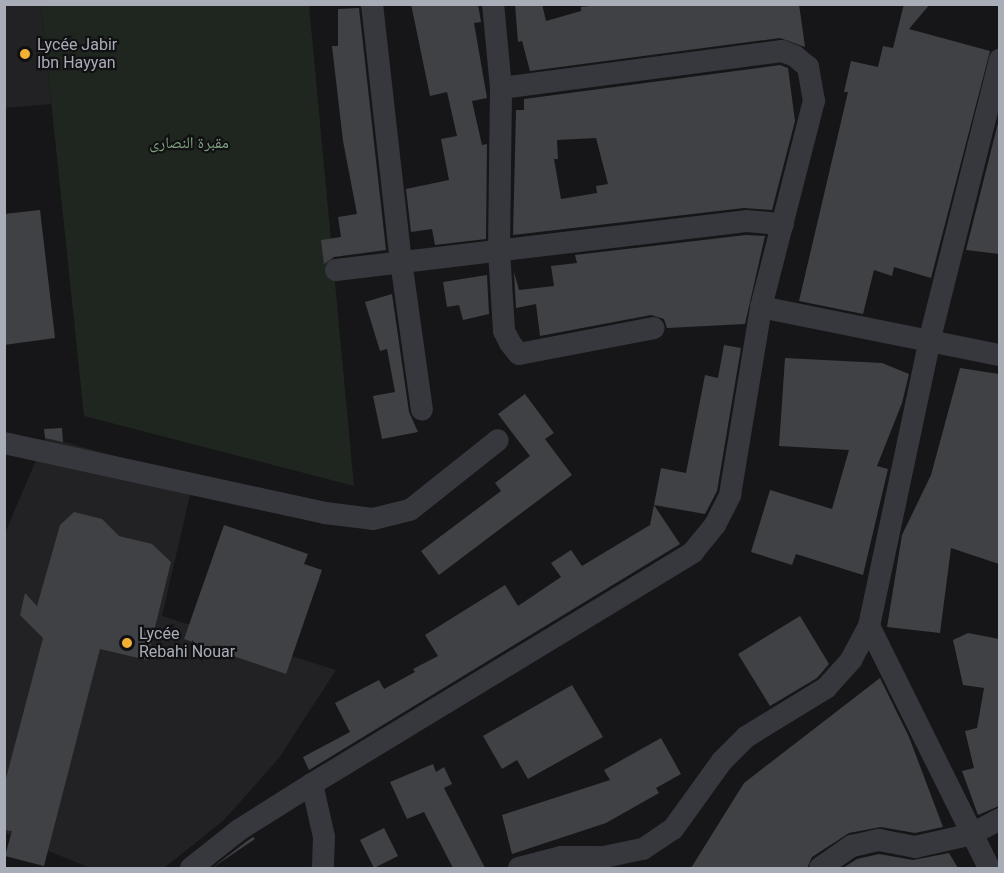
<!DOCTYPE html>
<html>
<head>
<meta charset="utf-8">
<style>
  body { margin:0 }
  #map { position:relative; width:1004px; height:873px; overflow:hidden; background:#161618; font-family:Roboto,"Noto Naskh Arabic",sans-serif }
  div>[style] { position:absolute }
  .built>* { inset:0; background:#222225 }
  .green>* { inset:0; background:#1e261f }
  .building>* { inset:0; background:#404145 }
  .minor>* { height:22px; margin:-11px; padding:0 11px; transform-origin:11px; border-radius:11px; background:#37383d }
  .dots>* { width:16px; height:16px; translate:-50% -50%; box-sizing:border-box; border:3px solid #111113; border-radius:50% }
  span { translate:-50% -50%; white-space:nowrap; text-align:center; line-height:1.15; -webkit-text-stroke:4.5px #111113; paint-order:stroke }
  .poi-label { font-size:16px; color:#a8adb8 }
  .left { translate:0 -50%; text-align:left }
  .park-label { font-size:16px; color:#7fa381 }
  .frame { position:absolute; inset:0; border:6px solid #a8adb8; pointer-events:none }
</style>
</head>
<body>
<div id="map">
  <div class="built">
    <i style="clip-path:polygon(5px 5px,41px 5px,51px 104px,5px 108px)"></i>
    <i style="clip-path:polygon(46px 437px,194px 478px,162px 616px,336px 670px,279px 758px,224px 820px,164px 868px,90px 868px,5px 833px,5px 533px)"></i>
  </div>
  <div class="green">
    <i style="clip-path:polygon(41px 5px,309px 5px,354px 486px,84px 416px)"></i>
  </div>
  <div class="building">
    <i style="clip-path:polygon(411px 4px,478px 4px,481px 22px,474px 23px,487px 98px,472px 101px,482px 145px,487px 144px,486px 239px,435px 245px,432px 229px,411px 232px,406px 189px,449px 180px,441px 139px,457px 136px,447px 92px,430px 96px)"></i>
    <i style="clip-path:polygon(515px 4px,542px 4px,546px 21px,581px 11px,581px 7px,607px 4px,799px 4px,805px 47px,780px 38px,530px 71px,522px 41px,518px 42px)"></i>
    <i style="clip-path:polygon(904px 4px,930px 4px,909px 29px,990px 51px,931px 278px,894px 267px,892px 276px,874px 270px,863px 314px,799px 301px,848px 92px,844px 92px,851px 61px,878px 67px,883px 46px,893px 48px)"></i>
    <i style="clip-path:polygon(359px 8px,386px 250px,334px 257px,324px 264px,321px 240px,341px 237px,338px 217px,357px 214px,343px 141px,332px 46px,338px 46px,338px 9px)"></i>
    <i style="clip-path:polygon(evenodd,780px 65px,788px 68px,795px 121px,772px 210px,744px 208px,513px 235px,516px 110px,524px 110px,524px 99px,780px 65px,596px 138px,608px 184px,596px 186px,597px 193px,561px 199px,554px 159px,558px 159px,557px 140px,596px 138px)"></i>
    <i style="clip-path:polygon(998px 123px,999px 123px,999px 254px,966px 250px)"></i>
    <i style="clip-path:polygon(40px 210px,55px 338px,4px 345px,4px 214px)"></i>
    <i style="clip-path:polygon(746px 235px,765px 236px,745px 324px,667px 328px,664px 319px,651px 315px,540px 336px,536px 304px,516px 308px,514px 272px,519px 290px,554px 286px,551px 266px,577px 263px,575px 255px)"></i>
    <i style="clip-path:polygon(487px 275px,489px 314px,463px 320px,459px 305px,447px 307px,443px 282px)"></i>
    <i style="clip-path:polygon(392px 294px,409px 412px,418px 432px,382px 439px,373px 396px,395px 392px,387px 349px,380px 351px,365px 302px)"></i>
    <i style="clip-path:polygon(724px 345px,741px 348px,717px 491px,705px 514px,654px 505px,661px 468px,686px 473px,705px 375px,718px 378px)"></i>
    <i style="clip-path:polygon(785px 358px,882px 363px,909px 374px,902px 403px,877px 466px,888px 469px,863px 575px,796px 554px,792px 565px,751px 552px,770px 490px,832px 509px,849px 450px,779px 446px)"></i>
    <i style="clip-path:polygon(960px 368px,999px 374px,999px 564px,951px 548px,940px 633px,887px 627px,902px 535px,931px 475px)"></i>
    <i style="clip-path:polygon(525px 394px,554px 433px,545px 439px,572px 475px,439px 575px,421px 551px,501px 491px,495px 483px,530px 456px,498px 414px)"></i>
    <i style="clip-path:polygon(62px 428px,63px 442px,45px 438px,44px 429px)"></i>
    <i style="clip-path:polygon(654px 505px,680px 544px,309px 770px,303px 757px,350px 732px,335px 703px,379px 680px,384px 689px,415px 672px,413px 669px,438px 656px,425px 635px,505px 585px,518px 606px,561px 577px,551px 563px,571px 550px,582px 566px,650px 525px)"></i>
    <i style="clip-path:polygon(74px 512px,102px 519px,119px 536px,152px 544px,171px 562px,147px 660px,100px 649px,44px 866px,5px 856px,12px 831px,4px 830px,4px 786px,43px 638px,20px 615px,25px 593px,37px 606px,60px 525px)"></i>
    <i style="clip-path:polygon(224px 525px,308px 554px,304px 564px,322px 570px,286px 674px,184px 639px)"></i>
    <i style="clip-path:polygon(800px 616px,829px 664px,817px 678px,770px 706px,738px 654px)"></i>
    <i style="clip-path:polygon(968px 633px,999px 639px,999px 806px,978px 815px,962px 771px,974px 768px,965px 731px,977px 728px,984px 688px,963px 685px,953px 640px)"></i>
    <i style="clip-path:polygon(880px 678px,909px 737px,943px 827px,915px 833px,881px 827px,849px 833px,812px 857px,807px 868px,691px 868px,744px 783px)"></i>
    <i style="clip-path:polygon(572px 685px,603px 737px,528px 779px,517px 760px,502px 769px,483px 736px)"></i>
    <i style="clip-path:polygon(661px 738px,681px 774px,656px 788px,659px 793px,606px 823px,512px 854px,502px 815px,610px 780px,604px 770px)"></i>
    <i style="clip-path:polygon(433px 764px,436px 772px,444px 767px,452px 784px,444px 788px,485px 868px,453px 868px,424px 812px,407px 819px,390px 782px)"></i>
    <i style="clip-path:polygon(384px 828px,398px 856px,374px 868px,360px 840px)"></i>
    <i style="clip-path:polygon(253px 837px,255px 839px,212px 868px,247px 841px)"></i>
    <i style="clip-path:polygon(949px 853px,958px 868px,843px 868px,857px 859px,879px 854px,913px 860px)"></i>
  </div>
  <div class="minor">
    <i style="left:372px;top:4px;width:259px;rotate:83.6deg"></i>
    <i style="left:401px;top:261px;width:150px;rotate:82deg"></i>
    <i style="left:501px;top:88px;width:163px;rotate:90.7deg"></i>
    <i style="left:499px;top:251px;width:80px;rotate:86.4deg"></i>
    <i style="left:504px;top:331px;width:13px;rotate:63deg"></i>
    <i style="left:510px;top:343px;width:14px;rotate:51deg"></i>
    <i style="left:519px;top:354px;width:137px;rotate:-10.9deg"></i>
    <i style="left:336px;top:270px;width:413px;rotate:-6.8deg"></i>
    <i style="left:746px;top:221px;width:37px;rotate:5deg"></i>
    <i style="left:761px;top:307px;width:244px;rotate:11.4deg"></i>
    <i style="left:4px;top:443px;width:329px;rotate:12.3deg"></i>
    <i style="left:325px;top:513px;width:48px;rotate:7.1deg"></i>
    <i style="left:373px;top:519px;width:38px;rotate:-14deg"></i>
    <i style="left:410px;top:510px;width:112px;rotate:-38.5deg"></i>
    <i style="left:869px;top:626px;width:270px;rotate:63.6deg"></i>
    <i style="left:312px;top:784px;width:54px;rotate:77.2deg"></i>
    <i style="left:324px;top:837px;width:31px;rotate:92deg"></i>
    <i style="left:191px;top:868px;width:61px;rotate:-38.4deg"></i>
    <i style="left:239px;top:830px;width:86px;rotate:-32.2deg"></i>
    <i style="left:312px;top:784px;width:446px;rotate:-31.3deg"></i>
    <i style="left:693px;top:552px;width:35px;rotate:-51deg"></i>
    <i style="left:715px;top:525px;width:34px;rotate:-63deg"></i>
    <i style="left:730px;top:495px;width:191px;rotate:-80.6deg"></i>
    <i style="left:761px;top:307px;width:213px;rotate:-75.6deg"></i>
    <i style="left:814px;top:101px;width:35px;rotate:-100deg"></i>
    <i style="left:808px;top:67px;width:17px;rotate:-140deg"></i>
    <i style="left:795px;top:56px;width:14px;rotate:-159deg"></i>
    <i style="left:782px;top:51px;width:283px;rotate:172.5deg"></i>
    <i style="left:501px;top:88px;width:84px;rotate:-95.4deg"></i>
    <i style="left:519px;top:868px;width:43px;rotate:-14.7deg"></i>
    <i style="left:561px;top:857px;width:43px"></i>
    <i style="left:604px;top:857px;width:40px;rotate:-12deg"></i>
    <i style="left:643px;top:849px;width:36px;rotate:-34deg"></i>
    <i style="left:673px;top:829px;width:84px;rotate:-54.2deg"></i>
    <i style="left:722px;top:761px;width:34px;rotate:-45deg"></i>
    <i style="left:746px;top:737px;width:94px;rotate:-31.5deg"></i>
    <i style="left:826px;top:688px;width:38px;rotate:-48deg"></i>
    <i style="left:851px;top:660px;width:38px;rotate:-62deg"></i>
    <i style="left:869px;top:626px;width:294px;rotate:-78deg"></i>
    <i style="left:930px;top:338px;width:287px;rotate:-75.9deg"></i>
    <i style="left:820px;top:868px;width:39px;rotate:-35deg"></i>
    <i style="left:852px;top:846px;width:28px;rotate:-13deg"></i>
    <i style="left:879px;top:840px;width:37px;rotate:11deg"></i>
    <i style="left:915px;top:847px;width:58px;rotate:-12.8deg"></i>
    <i style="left:972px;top:834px;width:32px;rotate:-28deg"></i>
  </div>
  <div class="dots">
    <i style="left:25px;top:54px;background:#f2b134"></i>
    <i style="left:127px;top:643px;background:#f2b134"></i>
  </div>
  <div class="poi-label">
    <span class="left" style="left:37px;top:54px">Lycée Jabir<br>Ibn Hayyan</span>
    <span class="left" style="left:139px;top:643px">Lycée<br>Rebahi Nouar</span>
  </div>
  <div class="park-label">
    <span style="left:189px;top:143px">مقبرة النصارى</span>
  </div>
  <div class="frame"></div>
</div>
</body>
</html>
